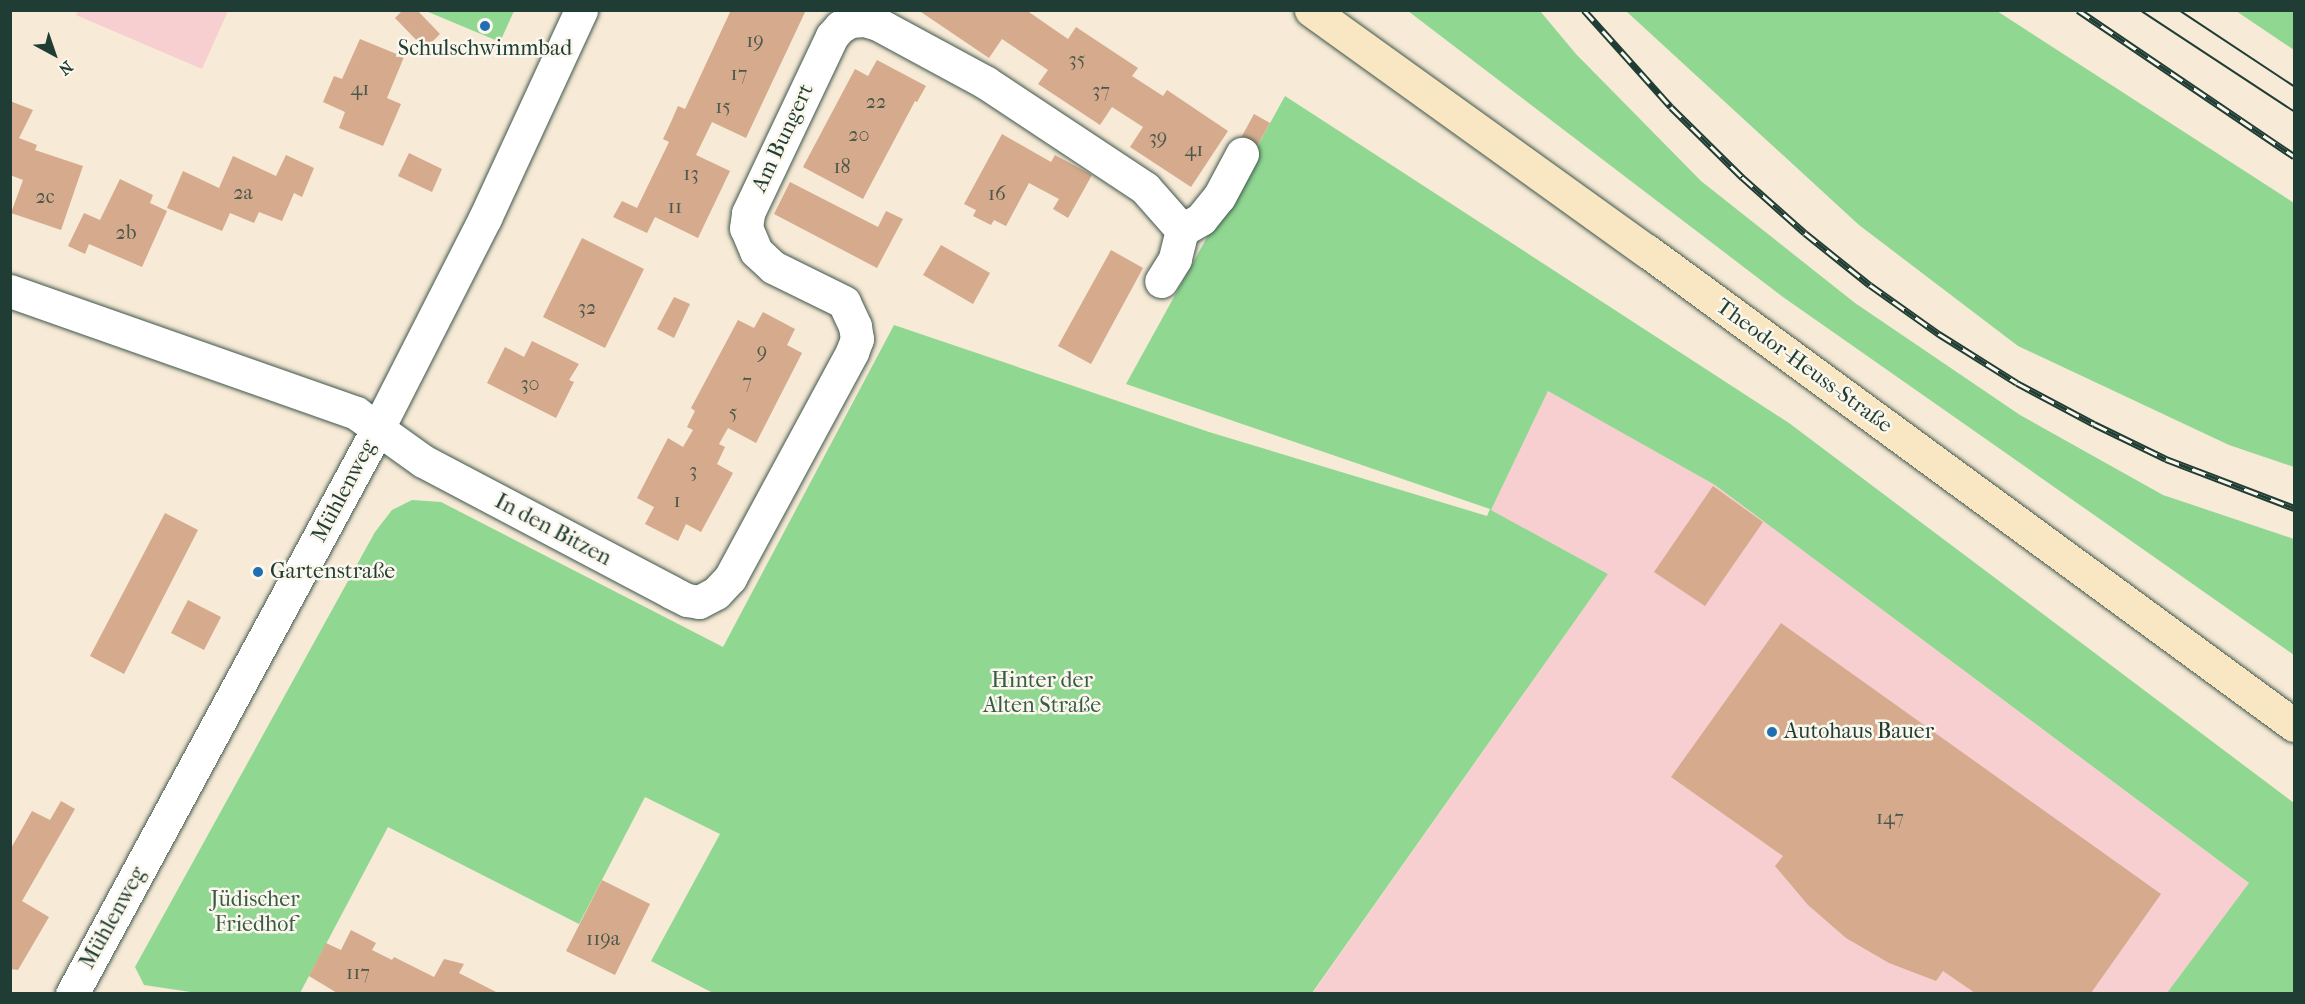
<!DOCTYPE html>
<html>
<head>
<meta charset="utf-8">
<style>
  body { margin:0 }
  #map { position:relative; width:2305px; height:1004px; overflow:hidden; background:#f7ead6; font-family:"IM FELL French Canon",serif }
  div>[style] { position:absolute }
  .built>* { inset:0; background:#f7cfd1 }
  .green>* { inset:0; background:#90d792 }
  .building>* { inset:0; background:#d5aa8d }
  .roads { filter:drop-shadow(0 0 2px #3f574c) drop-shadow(0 0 2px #3f574c) }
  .minor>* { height:33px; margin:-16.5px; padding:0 16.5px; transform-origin:16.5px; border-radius:16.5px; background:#fff }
  .secondary>* { height:33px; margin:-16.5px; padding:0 16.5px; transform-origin:16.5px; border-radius:16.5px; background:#f9e7c3 }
  .tram>* { height:1.5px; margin:-0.75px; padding:0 0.75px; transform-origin:0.75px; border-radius:0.75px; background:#1f3d34 }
  .rail>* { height:7px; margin-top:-3.5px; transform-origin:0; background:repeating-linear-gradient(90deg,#fbf7ec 0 14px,#1f3d34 0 28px); box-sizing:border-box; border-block:2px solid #1f3d34 }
  .dots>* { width:16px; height:16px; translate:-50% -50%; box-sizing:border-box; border:3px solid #fbf7ec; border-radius:50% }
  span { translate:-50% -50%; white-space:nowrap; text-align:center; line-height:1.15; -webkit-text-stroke:5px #fbf7ec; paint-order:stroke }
  .number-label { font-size:20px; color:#4c584a }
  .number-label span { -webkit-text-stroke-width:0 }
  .poi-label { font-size:22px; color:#1f3d34 }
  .left { translate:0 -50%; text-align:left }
  .street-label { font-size:22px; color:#1f3d34 }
  .park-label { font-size:22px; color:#365c47 }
  .frame { position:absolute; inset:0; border:12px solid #1f3d34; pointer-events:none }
  .north { position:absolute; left:24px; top:24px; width:60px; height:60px; -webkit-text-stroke:4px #fbf7ec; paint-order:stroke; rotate:140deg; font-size:16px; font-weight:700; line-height:24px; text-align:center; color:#1f3d34 }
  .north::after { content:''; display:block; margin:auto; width:21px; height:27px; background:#1f3d34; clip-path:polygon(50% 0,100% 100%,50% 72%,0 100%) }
</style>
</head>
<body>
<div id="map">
  <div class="built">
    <i style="clip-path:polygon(79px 10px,228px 10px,228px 11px,202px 69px,76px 15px)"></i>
    <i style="clip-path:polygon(1548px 391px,1715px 485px,2250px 884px,2167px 993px,1312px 994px,1608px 574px,1491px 510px)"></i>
  </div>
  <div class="green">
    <i style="clip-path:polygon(426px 11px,514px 10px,514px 11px,500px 42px)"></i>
    <i style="clip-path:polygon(1408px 11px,1540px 11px,1576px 54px,1701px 181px,1855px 303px,2020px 415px,2163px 495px,2294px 539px,2294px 655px,1783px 297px)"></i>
    <i style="clip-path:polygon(1626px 11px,1997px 11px,2294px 203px,2294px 467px,2229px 445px,2018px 346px,1859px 225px)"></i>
    <i style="clip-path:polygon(2236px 11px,2294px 11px,2294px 50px)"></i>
    <i style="clip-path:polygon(1285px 96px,1789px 423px,2294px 803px,2294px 993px,2167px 993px,2249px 883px,1715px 485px,1548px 391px,1491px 510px,1608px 574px,1312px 993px,713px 993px,651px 961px,720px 834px,645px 797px,579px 924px,388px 827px,300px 993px,204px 994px,144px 985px,135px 967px,375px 532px,392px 510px,412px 500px,441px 502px,723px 647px,894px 325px,1209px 432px,1487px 516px,1490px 509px,1126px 384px)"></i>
  </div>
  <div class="building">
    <i style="clip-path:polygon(403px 10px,417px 10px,440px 34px,425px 49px,395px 18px)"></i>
    <i style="clip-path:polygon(731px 10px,806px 10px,746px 138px,712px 122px,696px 155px,730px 171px,698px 238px,655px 217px,647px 233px,613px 217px,622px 201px,637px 208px,669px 142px,663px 139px,671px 122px,678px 106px,685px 109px)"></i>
    <i style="clip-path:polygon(918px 10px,1026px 10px,1068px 39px,1076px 27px,1138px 68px,1132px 76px,1163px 96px,1167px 90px,1228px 131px,1191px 187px,1130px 147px,1143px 127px,1112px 107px,1100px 125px,1038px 84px,1048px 70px,1002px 39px,989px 58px)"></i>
    <i style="clip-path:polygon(360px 39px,404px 57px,387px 98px,401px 104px,383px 146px,339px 128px,345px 112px,323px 102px,334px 76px,342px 79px)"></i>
    <i style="clip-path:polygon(877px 60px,926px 86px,917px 102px,915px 101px,863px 199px,803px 167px,855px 69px,868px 76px)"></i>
    <i style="clip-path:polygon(10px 101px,33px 110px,19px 138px,37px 145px,35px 150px,83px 166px,61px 230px,11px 213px,23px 180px,10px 175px)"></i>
    <i style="clip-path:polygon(1254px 114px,1270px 123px,1252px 155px,1236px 147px)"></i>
    <i style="clip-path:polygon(1002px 134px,1051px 162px,1055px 155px,1092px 175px,1068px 218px,1053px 209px,1059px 199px,1029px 183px,1006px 226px,994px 220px,991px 225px,973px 216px,976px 210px,964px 204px)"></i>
    <i style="clip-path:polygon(409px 153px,442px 169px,432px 192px,398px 176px)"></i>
    <i style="clip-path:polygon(286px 155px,314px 168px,302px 197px,294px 193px,282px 221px,259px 212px,254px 223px,230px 213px,222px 231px,167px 208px,183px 171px,219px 188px,233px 156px,276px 176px)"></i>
    <i style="clip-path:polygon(120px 179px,153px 195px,150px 203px,167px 211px,142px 267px,89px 244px,85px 254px,68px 246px,84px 213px,100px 220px)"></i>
    <i style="clip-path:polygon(790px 182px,878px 227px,886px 211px,903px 219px,877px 268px,774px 214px)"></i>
    <i style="clip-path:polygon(582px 238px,644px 269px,605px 348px,543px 317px)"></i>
    <i style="clip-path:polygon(941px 245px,990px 273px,973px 304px,923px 275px)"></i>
    <i style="clip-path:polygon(1111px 250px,1143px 268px,1091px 364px,1058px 346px)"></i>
    <i style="clip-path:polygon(674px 297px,690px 304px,674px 338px,657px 329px)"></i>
    <i style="clip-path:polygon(763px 312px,795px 329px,787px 345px,802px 353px,756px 443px,728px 428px,719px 444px,725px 447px,717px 464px,733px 473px,701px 532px,686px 524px,678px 541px,645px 524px,654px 507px,637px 498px,668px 438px,683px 447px,693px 430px,687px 427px,695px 411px,691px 408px,738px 320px,754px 328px)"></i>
    <i style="clip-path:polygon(532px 341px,579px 364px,569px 380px,574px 382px,556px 418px,487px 383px,505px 347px,524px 357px)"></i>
    <i style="clip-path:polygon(1713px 486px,1763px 522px,1705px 606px,1654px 572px)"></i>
    <i style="clip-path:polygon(165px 513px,198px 530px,124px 674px,90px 656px)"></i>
    <i style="clip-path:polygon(188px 600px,221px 617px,204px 650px,171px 633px)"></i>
    <i style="clip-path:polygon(1781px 623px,2161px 894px,2091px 993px,1975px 993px,1943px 971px,1936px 981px,1889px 963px,1846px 938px,1808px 905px,1775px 866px,1783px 856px,1671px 777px)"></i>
    <i style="clip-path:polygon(61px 801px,75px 809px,22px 901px,49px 917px,18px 970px,10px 969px,10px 850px,32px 811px,50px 820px)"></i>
    <i style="clip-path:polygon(602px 880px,650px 904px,615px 975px,566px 951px)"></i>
    <i style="clip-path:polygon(351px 930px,376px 943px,372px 950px,392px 960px,394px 957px,434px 977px,444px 959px,464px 964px,459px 973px,498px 993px,337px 993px,309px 976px,326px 943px,341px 950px)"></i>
  </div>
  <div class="roads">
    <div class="minor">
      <i style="left:1182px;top:230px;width:22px;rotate:-30deg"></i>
      <i style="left:1201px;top:219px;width:28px;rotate:-51deg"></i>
      <i style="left:1219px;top:197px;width:49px;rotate:-61.9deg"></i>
      <i style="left:10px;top:291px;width:367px;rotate:19.4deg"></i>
      <i style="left:356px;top:413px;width:82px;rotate:35.6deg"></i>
      <i style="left:423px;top:461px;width:280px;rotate:27.8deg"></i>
      <i style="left:671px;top:592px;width:18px;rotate:27deg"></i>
      <i style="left:687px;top:600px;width:12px;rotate:9deg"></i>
      <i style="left:699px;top:602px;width:19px;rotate:-28deg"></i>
      <i style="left:716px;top:593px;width:21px;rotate:-47deg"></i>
      <i style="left:730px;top:578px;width:257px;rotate:-61.6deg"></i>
      <i style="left:852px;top:352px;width:14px;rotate:-69deg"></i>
      <i style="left:857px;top:339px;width:13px;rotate:-99deg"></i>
      <i style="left:855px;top:326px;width:26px;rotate:-115deg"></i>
      <i style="left:844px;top:302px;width:79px;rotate:-153.8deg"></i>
      <i style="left:773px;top:267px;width:23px;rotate:-137deg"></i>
      <i style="left:756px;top:251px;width:25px;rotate:-113deg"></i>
      <i style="left:746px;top:228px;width:15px;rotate:-82deg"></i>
      <i style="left:748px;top:213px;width:196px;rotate:-64.6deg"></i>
      <i style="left:832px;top:36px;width:12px;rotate:-48deg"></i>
      <i style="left:840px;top:27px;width:12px;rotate:-31deg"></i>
      <i style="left:850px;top:21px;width:14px;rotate:-4deg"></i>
      <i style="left:864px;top:20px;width:15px;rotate:16deg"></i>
      <i style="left:878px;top:24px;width:122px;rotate:28.5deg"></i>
      <i style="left:985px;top:82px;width:192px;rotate:33.5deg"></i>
      <i style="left:1145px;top:188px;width:56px;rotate:48.6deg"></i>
      <i style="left:1182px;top:230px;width:30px;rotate:104deg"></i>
      <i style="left:1175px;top:259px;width:26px;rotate:122deg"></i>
      <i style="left:72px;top:994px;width:643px;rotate:-61.6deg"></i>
      <i style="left:378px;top:428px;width:236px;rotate:-63deg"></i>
      <i style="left:485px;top:218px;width:229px;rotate:-65.2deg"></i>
    </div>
    <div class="secondary">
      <i style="left:1311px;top:10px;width:413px;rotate:35.7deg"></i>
      <i style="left:1647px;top:251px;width:802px;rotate:36.23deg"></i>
    </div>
  </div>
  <div class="tram">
    <i style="left:2140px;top:10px;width:184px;rotate:33.3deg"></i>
    <i style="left:2179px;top:10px;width:138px;rotate:33.5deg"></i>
  </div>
  <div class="rail">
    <i style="left:1584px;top:10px;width:130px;rotate:48.1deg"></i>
    <i style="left:1671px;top:107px;width:100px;rotate:44.6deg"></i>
    <i style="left:1742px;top:177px;width:84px;rotate:41.6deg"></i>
    <i style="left:1805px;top:233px;width:83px;rotate:38.7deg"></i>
    <i style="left:1870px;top:285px;width:85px;rotate:35.4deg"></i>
    <i style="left:1939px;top:334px;width:92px;rotate:32.1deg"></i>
    <i style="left:2017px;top:383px;width:87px;rotate:28deg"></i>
    <i style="left:2094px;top:424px;width:80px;rotate:25.9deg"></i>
    <i style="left:2166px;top:459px;width:137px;rotate:20.9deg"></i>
    <i style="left:2078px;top:10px;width:261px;rotate:34.1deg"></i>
  </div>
  <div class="dots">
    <i style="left:485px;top:26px;background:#1f6fb2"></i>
    <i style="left:258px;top:572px;background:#1f6fb2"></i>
    <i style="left:1772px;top:732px;background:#1f6fb2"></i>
  </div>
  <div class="number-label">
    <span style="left:755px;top:40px">19</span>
    <span style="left:1077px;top:59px">35</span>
    <span style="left:739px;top:73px">17</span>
    <span style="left:360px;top:88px">41</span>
    <span style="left:1101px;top:90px">37</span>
    <span style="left:876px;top:101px">22</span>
    <span style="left:723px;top:106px">15</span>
    <span style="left:859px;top:134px">20</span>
    <span style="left:1158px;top:137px">39</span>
    <span style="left:1194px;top:149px">41</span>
    <span style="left:842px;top:166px">18</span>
    <span style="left:691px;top:173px">13</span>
    <span style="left:243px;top:192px">2a</span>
    <span style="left:997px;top:193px">16</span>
    <span style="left:45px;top:196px">2c</span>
    <span style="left:675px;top:206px">11</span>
    <span style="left:126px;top:232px">2b</span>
    <span style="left:587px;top:307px">32</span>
    <span style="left:762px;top:351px">9</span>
    <span style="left:747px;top:381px">7</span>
    <span style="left:530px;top:383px">30</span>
    <span style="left:733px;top:412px">5</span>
    <span style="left:693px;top:470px">3</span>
    <span style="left:677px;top:500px">1</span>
    <span style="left:1890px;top:817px">147</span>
    <span style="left:603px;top:938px">119a</span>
    <span style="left:358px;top:972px">117</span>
  </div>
  <div class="poi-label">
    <span style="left:485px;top:49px">Schulschwimmbad</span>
    <span class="left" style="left:270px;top:572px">Gartenstraße</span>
    <span class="left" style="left:1784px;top:732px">Autohaus Bauer</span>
  </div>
  <div class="street-label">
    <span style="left:783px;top:138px;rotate:-65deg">Am Bungert</span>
    <span style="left:1804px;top:366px;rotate:36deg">Theodor-Heuss-Straße</span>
    <span style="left:344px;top:491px;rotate:-62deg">Mühlenweg</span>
    <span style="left:553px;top:530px;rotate:28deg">In den Bitzen</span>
    <span style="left:113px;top:918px;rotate:-61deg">Mühlenweg</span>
  </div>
  <div class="park-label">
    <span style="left:1042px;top:693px">Hinter der<br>Alten Straße</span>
    <span style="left:255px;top:912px">Jüdischer<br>Friedhof</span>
  </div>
  <div class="frame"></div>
  <div class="north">N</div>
</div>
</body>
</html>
